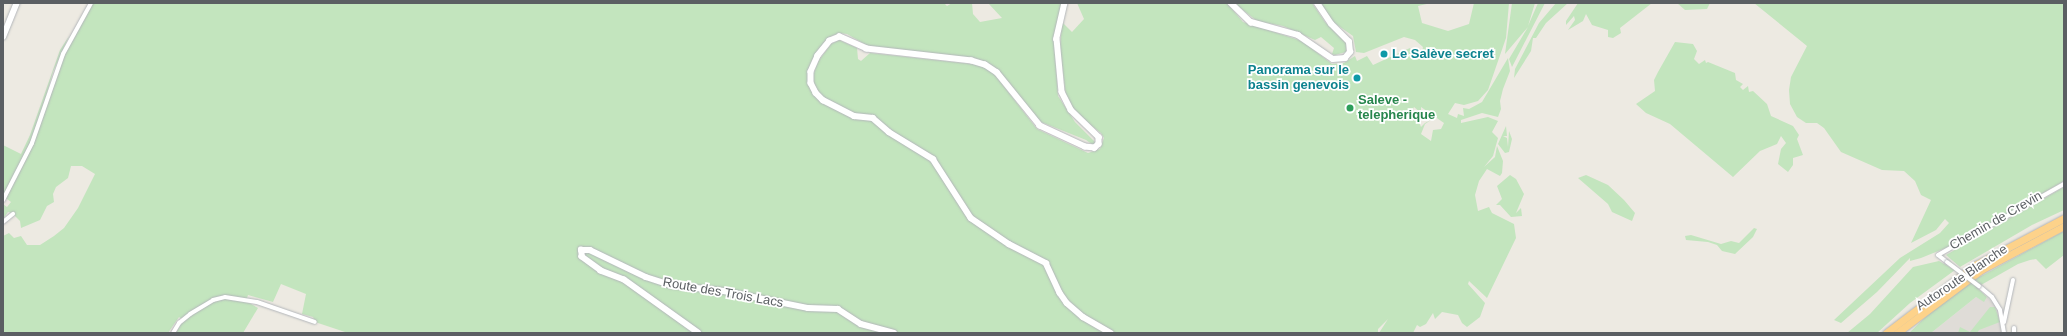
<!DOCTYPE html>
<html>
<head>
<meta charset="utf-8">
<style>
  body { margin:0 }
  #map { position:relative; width:2067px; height:336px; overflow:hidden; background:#edeae2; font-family:Arial,sans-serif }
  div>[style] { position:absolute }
  .industrial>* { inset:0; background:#dfdcd7 }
  .green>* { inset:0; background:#c3e5be }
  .roads { filter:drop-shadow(0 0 1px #b3b6ba) drop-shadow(0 0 1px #b3b6ba) }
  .street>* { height:4px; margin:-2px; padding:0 2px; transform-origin:2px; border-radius:2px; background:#fff }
  .secondary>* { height:5.5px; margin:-2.75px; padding:0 2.75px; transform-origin:2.75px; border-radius:2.75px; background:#fff }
  .highway>* { height:7px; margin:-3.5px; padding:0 3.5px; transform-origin:3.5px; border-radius:3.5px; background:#fdd28a }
  .bridges { filter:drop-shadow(0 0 1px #b3b6ba) drop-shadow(0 0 1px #b3b6ba) }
  .street-bridge>* { height:4px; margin:-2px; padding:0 2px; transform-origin:2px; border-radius:2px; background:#fff }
  .dots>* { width:11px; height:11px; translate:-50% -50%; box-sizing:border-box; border:2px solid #fff; border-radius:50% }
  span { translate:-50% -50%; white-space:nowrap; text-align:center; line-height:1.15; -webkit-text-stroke:3.5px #fff; paint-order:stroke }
  .culture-label { font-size:13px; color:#0d838f; font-weight:700 }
  .left { translate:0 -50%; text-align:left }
  .right { translate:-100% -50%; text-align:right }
  .leisure-label { font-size:13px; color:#27864d; font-weight:700 }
  .street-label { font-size:13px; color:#5b5f63 }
  .frame { position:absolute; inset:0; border:4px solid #5b5f63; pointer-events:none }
</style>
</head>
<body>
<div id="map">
  <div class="industrial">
    <i style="clip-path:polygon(1976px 297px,1984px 301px,1987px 297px,1994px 304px,1998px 311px,2001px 333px,1931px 333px)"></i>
  </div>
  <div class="green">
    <i style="clip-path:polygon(evenodd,93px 3px,944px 3px,947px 6px,952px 3px,972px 3px,973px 14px,980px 22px,1002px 18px,988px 3px,1062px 3px,1054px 38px,1058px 96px,1075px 122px,1095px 142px,1093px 145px,1086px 140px,1036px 120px,999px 71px,986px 62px,972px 58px,868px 46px,847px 34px,839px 33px,830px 37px,817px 52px,808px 78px,810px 88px,815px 88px,813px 77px,817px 63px,831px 44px,839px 40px,857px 48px,858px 59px,861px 61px,870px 53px,972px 64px,984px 67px,995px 75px,1037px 129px,1088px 153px,1100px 149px,1104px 138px,1101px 133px,1076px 114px,1066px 96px,1060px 49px,1062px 22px,1072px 32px,1084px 19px,1077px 3px,1227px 3px,1243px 22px,1302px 41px,1332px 64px,1344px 63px,1355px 56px,1357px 61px,1367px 56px,1373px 65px,1410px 48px,1412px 53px,1422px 52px,1423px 47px,1415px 40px,1404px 37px,1364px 53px,1356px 52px,1353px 36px,1333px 22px,1320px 3px,1431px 3px,1418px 6px,1422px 23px,1448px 31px,1469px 24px,1474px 3px,1509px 3px,1506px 38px,1488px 90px,1478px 101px,1464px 105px,1455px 103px,1448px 114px,1457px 118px,1458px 114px,1464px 116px,1463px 108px,1469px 109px,1482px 102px,1508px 58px,1510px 71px,1503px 89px,1500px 101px,1501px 109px,1498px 117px,1482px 113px,1461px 120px,1461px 123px,1488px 117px,1498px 121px,1492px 132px,1498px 138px,1493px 156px,1484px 167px,1495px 157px,1497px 146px,1503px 161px,1502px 173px,1500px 176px,1487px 169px,1479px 181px,1475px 195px,1478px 211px,1489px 207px,1492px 213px,1514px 224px,1516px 238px,1487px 298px,1469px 281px,1468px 284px,1485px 303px,1480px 317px,1467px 327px,1462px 323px,1458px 315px,1442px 312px,1435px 319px,1433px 313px,1426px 324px,1420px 327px,1417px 325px,1413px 333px,1379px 333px,1388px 319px,1378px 329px,1378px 333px,348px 333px,315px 322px,313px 317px,302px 314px,306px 294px,281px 284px,273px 302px,248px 295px,246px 301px,258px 308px,243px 333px,176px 333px,183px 320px,179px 317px,168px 333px,3px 333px,3px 236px,9px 233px,14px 238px,21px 236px,27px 245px,40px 245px,54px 236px,64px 228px,78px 208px,95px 174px,82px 166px,71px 166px,68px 178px,56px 187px,53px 194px,54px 202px,47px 206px,40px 220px,21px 228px,20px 221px,12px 213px,8px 212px,3px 219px,3px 204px,7px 207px,11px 202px,3px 196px,3px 145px,21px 154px,30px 135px,60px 50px,69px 36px,53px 72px,45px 100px,65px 53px,93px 3px,1414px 107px,1421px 113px,1421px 107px,1444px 123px,1441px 129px,1433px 130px,1431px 141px,1421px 134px,1425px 124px,1431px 120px,1425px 123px,1421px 127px,1419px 122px,1423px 116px,1418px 121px,1412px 111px,1414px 107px)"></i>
    <i style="clip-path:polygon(1234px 3px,1312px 3px,1325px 22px,1346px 43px,1346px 52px,1335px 55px,1332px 54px,1334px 48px,1321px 37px,1315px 40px,1283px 26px,1257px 21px)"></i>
    <i style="clip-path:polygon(1512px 3px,1535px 3px,1528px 26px,1538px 3px,1545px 3px,1512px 67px,1509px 59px,1528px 27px,1505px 54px)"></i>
    <i style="clip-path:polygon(1556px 3px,1568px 3px,1546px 23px,1536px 38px,1533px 38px,1531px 51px,1514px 78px,1515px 69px,1539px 23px)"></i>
    <i style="clip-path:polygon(1578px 3px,1652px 3px,1620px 28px,1621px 33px,1613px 38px,1608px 37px,1608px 30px,1592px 25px,1586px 14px,1583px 21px,1568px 30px,1575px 20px,1574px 16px,1566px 25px,1566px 21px)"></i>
    <i style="clip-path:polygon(1677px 3px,1710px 3px,1707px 9px,1685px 10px)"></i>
    <i style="clip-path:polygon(1754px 3px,2064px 3px,2064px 181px,1953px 245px,1921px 258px,1910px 261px,1910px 258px,1877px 292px,1841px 323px,1834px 320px,1900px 258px,1940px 233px,1949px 223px,1945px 219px,1936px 230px,1911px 243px,1931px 200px,1921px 195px,1915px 181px,1904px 171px,1882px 170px,1841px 152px,1824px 128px,1817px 123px,1806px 123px,1797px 117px,1790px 104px,1789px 90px,1791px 77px,1807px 46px)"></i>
    <i style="clip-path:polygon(1675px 42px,1693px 44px,1697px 51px,1694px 59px,1699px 64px,1705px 60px,1706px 63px,1708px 62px,1735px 73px,1736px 80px,1743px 84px,1740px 87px,1743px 90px,1748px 86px,1749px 92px,1753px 91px,1767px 104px,1771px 116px,1793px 126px,1799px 135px,1797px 139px,1803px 155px,1793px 158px,1793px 165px,1788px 172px,1778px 164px,1781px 149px,1786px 143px,1781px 136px,1777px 144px,1760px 151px,1733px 177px,1670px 124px,1646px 113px,1636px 104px,1655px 91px,1654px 80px,1658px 72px)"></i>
    <i style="clip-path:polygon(1506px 126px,1507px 136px,1503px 136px,1507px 138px,1508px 147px,1509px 131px,1512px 139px,1509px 152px,1505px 153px,1498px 144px)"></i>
    <i style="clip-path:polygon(1510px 175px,1516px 179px,1524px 194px,1516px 213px,1521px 208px,1522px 216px,1511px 217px,1500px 205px,1496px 205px,1502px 199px,1497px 186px)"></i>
    <i style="clip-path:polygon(1586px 175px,1608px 185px,1624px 200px,1635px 213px,1632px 221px,1612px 212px,1608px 204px,1578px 178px)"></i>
    <i style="clip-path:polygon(2064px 187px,2064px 210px,2032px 225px,1960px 267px,1946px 255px)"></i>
    <i style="clip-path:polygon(1754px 228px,1757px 229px,1753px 237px,1735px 254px,1722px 251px,1717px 245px,1708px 242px,1686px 240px,1685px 236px,1691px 235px,1721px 244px,1731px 241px,1739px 243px)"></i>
    <i style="clip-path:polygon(2064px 231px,2064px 255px,2046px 269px,2036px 259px,2030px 260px,2018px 264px,1981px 285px,1974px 280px)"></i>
    <i style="clip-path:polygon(1939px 261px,1955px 270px,1910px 303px,1877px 333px,1847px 333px,1870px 314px,1913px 267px)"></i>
    <i style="clip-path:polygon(1971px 282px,1987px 297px,1984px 302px,1976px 297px,1931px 333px,1909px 333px,1935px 308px)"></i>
    <i style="clip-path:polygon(1990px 307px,1995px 307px,2000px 322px,1979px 330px,1977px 333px,1958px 333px,1960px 327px,1970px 332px)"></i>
  </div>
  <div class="roads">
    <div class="street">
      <i style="left:3px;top:200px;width:64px;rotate:-63deg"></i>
      <i style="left:32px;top:143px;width:94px;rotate:-70.8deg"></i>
      <i style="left:63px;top:54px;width:58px;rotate:-61.2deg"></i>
      <i style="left:3px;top:222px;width:13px;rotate:-39deg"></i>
      <i style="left:1947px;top:262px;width:11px;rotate:-142deg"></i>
      <i style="left:1938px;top:255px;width:145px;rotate:-29.4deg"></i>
      <i style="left:1979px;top:286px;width:17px;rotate:40deg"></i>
      <i style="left:1992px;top:297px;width:15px;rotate:58deg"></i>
      <i style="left:2000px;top:310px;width:23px;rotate:80deg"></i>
      <i style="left:2004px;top:322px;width:43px;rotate:-77.9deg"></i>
      <i style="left:173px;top:333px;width:12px;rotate:-59deg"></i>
      <i style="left:179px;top:323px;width:14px;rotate:-39deg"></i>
      <i style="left:190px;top:314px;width:27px;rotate:-31deg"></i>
      <i style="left:213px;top:300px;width:12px;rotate:-14deg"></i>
      <i style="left:225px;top:297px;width:32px;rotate:9deg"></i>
      <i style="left:257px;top:302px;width:61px;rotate:19deg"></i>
      <i style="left:2014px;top:333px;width:5px;rotate:-90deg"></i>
    </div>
    <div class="secondary">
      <i style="left:1065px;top:3px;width:37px;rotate:103deg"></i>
      <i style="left:1057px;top:39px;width:53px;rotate:84.6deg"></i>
      <i style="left:1062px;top:92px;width:20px;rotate:63deg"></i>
      <i style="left:1071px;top:110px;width:39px;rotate:44deg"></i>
      <i style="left:1099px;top:137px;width:7px;rotate:90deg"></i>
      <i style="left:1099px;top:144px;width:6px;rotate:135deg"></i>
      <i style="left:1095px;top:148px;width:10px;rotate:-174deg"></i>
      <i style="left:1085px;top:147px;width:50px;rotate:-155deg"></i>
      <i style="left:1040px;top:126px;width:68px;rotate:-129.1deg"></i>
      <i style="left:997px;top:73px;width:14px;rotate:-146deg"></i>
      <i style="left:985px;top:65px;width:14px;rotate:-163deg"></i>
      <i style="left:972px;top:61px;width:106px;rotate:-173.5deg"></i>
      <i style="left:867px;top:49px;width:30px;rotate:-156deg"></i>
      <i style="left:840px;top:37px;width:11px;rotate:158deg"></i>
      <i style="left:830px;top:41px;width:19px;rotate:129deg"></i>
      <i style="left:818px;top:56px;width:17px;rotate:114deg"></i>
      <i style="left:811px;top:72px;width:11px;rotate:90deg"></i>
      <i style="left:811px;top:83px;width:11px;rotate:63deg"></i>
      <i style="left:816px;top:93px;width:10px;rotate:45deg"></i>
      <i style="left:823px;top:100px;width:35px;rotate:27deg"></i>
      <i style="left:854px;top:116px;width:19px;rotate:6deg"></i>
      <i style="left:873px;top:118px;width:21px;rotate:41deg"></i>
      <i style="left:889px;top:132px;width:52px;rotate:31.5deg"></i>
      <i style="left:933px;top:159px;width:70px;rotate:57.2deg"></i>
      <i style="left:971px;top:218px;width:46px;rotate:34.4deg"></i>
      <i style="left:1009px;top:244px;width:42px;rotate:27.2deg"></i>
      <i style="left:1046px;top:263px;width:33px;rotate:65deg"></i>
      <i style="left:1060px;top:293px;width:12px;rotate:55deg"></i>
      <i style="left:1067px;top:303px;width:21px;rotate:41deg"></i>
      <i style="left:1083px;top:317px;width:32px;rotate:30deg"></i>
      <i style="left:1231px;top:3px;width:28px;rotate:44deg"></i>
      <i style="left:1251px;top:22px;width:49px;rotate:15.5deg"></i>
      <i style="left:1298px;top:35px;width:42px;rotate:34.4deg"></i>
      <i style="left:1333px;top:59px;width:12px;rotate:-5deg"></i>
      <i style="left:1345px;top:58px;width:8px;rotate:-50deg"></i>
      <i style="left:1350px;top:52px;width:10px;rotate:-96deg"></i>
      <i style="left:1349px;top:42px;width:25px;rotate:-135deg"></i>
      <i style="left:1331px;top:24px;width:25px;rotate:-124deg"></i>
      <i style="left:3px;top:37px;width:37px;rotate:-68deg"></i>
      <i style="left:698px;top:333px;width:91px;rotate:-144.4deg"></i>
      <i style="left:624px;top:280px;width:25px;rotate:-159deg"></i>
      <i style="left:601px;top:271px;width:24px;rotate:-144deg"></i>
      <i style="left:582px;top:257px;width:7px;rotate:-98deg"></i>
      <i style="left:581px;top:250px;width:9px"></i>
      <i style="left:590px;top:250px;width:62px;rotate:25.7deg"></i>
      <i style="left:646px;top:277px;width:25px;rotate:18deg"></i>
      <i style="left:670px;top:285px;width:54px;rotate:6.3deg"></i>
      <i style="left:724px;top:291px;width:86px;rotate:11.4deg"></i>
      <i style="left:808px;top:308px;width:30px;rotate:2deg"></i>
      <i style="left:838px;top:309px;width:27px;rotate:33deg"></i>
      <i style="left:861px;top:324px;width:34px;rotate:15deg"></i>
    </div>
    <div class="highway">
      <i style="left:1886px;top:333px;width:112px;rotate:-37.4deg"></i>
      <i style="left:1975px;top:265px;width:101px;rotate:-27.8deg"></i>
      <i style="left:1897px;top:333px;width:105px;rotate:-36.9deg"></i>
      <i style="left:1981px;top:270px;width:94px;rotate:-27.9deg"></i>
    </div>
  </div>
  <div class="bridges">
    <div class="street-bridge">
      <i style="left:1947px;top:262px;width:40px;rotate:37deg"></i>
    </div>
  </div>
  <div class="dots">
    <i style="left:1384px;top:54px;background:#0f9aa8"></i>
    <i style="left:1357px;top:78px;background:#0f9aa8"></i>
    <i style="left:1350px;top:108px;background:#2e9e5b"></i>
  </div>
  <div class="culture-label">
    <span class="left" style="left:1392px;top:54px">Le Salève secret</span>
    <span class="right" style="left:1349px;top:78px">Panorama sur le<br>bassin genevois</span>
  </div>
  <div class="leisure-label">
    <span class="left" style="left:1358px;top:108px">Saleve -<br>telepherique</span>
  </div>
  <div class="street-label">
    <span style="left:1996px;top:221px;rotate:-30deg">Chemin de Crevin</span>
    <span style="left:1962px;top:278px;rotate:-34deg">Autoroute Blanche</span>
    <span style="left:723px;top:293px;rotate:10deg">Route des Trois Lacs</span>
  </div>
  <div class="frame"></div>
</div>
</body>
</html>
